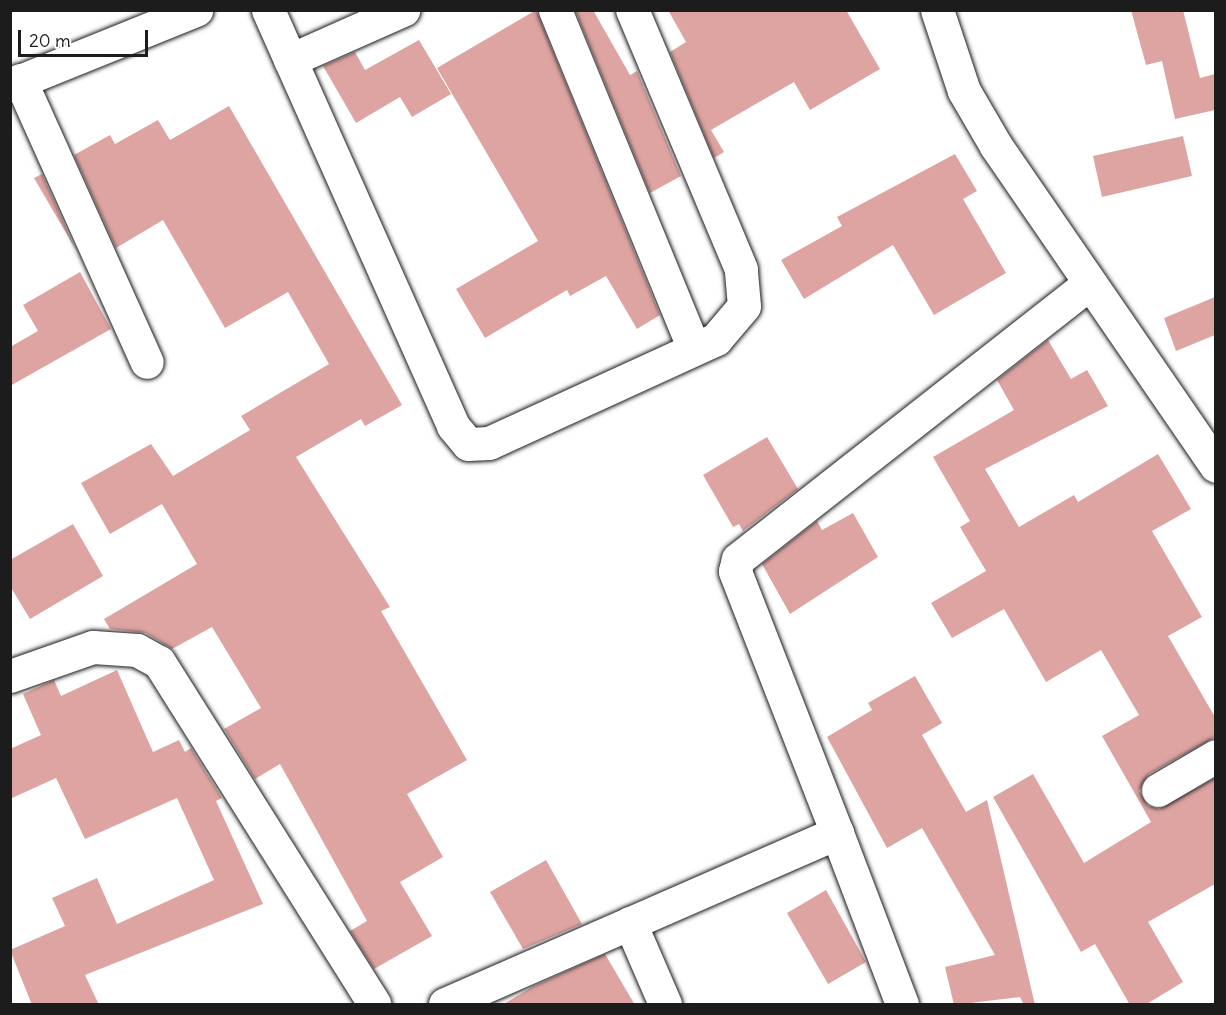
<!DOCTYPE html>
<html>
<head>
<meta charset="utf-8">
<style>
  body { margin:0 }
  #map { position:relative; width:1226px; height:1015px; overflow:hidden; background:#fff; font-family:Delius,sans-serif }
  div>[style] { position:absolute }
  .building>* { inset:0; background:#dea4a1 }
  .roads { filter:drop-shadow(0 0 2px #1c1c1c) drop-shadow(0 0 2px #1c1c1c) }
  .minor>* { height:33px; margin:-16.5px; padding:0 16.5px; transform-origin:16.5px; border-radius:16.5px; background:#fff }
  .major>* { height:33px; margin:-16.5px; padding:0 16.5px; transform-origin:16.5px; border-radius:16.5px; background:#fff }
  span { translate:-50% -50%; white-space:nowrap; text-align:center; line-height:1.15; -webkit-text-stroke:6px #fff; paint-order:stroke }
  .frame { position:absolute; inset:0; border:12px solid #1c1c1c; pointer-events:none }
  .scale { position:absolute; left:18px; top:30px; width:130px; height:27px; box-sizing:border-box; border:3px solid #1c1c1c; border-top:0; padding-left:8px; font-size:18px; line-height:21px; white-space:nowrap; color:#1c1c1c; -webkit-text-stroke:4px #fff; paint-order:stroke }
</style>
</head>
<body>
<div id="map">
  <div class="building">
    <i style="clip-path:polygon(536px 10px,660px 315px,637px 329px,606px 276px,570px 296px,567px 290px,485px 338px,456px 289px,538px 241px,437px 68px)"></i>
    <i style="clip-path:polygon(575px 10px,593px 10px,630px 75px,637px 71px,681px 176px,650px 193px)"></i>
    <i style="clip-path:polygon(668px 10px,846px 10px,880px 69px,810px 110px,794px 82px,711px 130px,724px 152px,714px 158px,670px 52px,686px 42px)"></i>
    <i style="clip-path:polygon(1131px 10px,1183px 10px,1200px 78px,1215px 74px,1215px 110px,1175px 119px,1162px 61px,1146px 65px)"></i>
    <i style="clip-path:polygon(419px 40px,451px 94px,412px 117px,400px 97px,356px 123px,323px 66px,355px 52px,365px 70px)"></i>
    <i style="clip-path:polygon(229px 106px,402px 405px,365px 426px,361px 419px,296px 457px,390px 607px,381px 611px,467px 760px,407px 794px,443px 857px,400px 882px,432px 936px,374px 969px,350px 931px,367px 921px,280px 764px,255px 779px,224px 729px,261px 708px,212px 627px,172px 649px,146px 633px,110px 629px,104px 619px,197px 564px,162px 504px,110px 534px,81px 483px,151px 444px,173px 476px,250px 430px,241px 416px,329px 364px,288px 292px,225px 328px,163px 220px,116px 248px,74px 155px,110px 135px,115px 144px,158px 120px,170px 140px)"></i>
    <i style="clip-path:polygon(1183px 136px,1192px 176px,1102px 197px,1093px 156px)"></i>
    <i style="clip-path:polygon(955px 154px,977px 191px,963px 199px,1006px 273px,934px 315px,893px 245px,804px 299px,781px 260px,842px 226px,837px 217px)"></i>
    <i style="clip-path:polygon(42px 174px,76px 250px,34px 178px)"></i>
    <i style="clip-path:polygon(80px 272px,111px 329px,10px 386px,10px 347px,38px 331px,23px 305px)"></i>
    <i style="clip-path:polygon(1215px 297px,1215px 335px,1176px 351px,1164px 318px)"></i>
    <i style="clip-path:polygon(1048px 340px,1071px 379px,1087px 370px,1108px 406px,985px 469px,1019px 527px,1074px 495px,1078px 502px,1158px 454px,1191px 509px,1152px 531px,1202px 617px,1168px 636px,1215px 717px,1215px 737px,1149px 774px,1139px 791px,1148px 806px,1159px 809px,1215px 778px,1215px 884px,1148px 922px,1183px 982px,1145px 1005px,1130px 1005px,1095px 944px,1081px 952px,993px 797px,1033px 774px,1084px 863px,1151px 822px,1102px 736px,1139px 715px,1101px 650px,1046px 682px,1004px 609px,952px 638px,931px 603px,986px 571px,960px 527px,970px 521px,933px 457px,1014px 410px,997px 380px)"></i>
    <i style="clip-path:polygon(767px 437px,798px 489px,743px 531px,739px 524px,733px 527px,703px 475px)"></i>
    <i style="clip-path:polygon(853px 513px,878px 557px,790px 614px,762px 564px,817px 521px,822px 530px)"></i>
    <i style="clip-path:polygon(73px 524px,103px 576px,30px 619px,10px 586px,10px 560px)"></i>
    <i style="clip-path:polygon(117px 670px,153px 752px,179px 740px,185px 752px,191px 748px,222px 798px,216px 801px,263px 904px,85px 975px,99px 1005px,32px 1005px,10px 950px,65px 926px,52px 898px,97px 878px,117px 924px,214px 880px,177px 798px,85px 839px,56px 778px,10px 799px,10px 749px,41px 735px,23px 694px,54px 680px,61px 696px)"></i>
    <i style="clip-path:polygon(915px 676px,942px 723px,922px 735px,966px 812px,987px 800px,1035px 1005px,1024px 1005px,1020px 997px,954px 1005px,945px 967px,995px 955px,922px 828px,887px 848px,827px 737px,872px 710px,868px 703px)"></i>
    <i style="clip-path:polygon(546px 860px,582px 924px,523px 949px,490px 892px)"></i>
    <i style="clip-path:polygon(826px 890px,866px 962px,828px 984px,787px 913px)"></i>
    <i style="clip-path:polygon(605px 954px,635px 1005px,502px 1005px,532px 987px)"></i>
  </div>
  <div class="roads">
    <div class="minor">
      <i style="left:268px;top:10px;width:455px;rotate:66deg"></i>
      <i style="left:453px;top:426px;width:23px;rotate:50deg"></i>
      <i style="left:468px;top:444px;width:21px;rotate:-3deg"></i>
      <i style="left:489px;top:443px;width:250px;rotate:-24.6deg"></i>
      <i style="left:716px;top:339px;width:43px;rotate:-49.7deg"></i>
      <i style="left:744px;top:306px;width:37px;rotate:-95deg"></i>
      <i style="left:741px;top:269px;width:281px;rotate:-112.8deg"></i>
      <i style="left:555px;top:10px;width:366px;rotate:67.7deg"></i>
      <i style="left:937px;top:10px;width:85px;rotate:71.6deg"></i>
      <i style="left:964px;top:91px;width:64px;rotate:59.8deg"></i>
      <i style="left:996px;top:146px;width:388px;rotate:55.5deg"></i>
      <i style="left:290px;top:60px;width:124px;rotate:-23.9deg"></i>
      <i style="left:20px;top:80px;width:309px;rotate:65.8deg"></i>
      <i style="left:10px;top:676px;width:88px;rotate:-19.3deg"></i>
      <i style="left:93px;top:647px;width:44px;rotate:3.9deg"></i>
      <i style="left:137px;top:650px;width:25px;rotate:29deg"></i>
      <i style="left:159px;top:662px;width:404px;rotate:57.8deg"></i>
      <i style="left:1158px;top:790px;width:67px;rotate:-30.4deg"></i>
      <i style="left:837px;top:833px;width:183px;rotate:69.2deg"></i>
      <i style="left:630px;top:923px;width:88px;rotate:66.6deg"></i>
      <i style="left:445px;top:1004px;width:428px;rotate:-23.6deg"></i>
      <i style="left:837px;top:833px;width:281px;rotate:-111.3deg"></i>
      <i style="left:735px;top:571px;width:12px;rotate:-76deg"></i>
      <i style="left:738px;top:559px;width:444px;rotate:-38.1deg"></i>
    </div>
    <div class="major">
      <i style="left:10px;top:85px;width:201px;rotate:-22deg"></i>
    </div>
  </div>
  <div class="frame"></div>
  <div class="scale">20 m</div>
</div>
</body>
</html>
